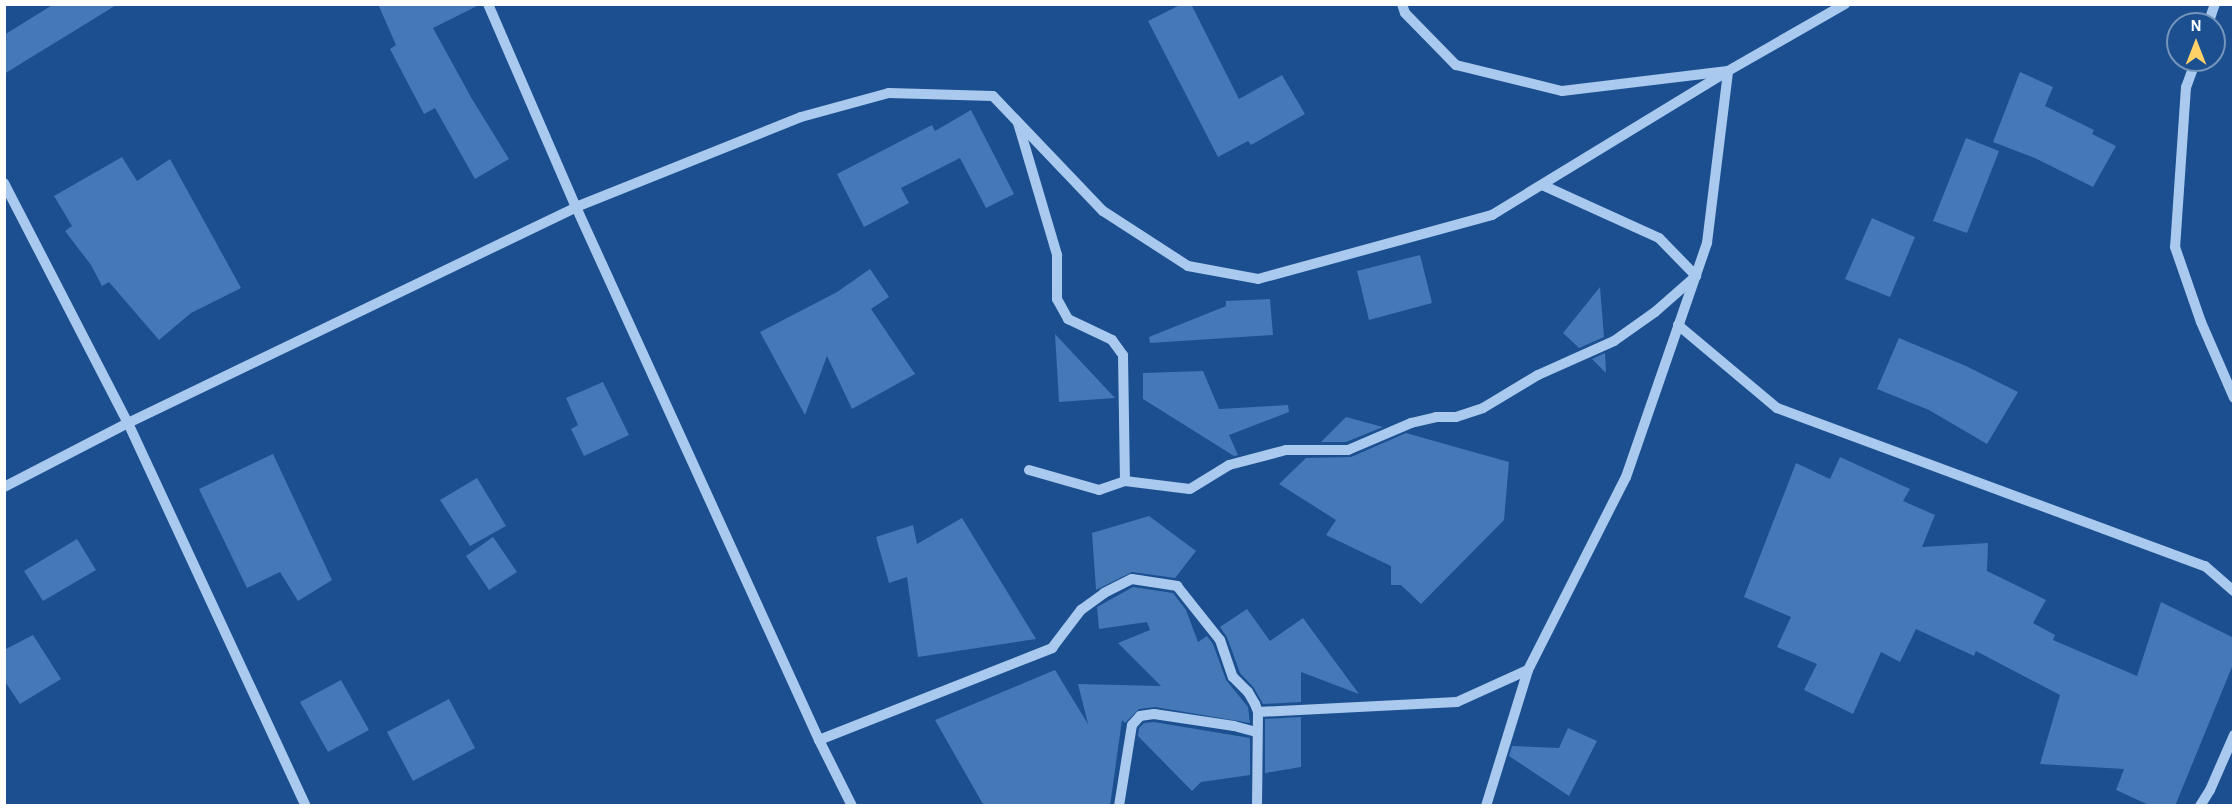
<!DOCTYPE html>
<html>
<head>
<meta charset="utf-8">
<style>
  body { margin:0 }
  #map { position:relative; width:2238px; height:810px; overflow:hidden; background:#1b4f8f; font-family:"Alegreya Sans",sans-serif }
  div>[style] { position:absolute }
  .building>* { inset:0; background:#4478b7 }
  .minor>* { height:10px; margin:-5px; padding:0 5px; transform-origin:5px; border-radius:5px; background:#a9c9ee }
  span { translate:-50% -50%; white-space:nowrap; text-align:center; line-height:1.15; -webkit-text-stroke:4.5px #1b4f8f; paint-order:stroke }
  .frame { position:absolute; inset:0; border:6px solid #fff; pointer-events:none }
  .north { position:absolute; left:2166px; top:12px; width:60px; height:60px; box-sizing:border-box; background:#1b4f8f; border:2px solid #7695bc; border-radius:50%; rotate:0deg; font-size:16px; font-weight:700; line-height:24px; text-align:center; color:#fff }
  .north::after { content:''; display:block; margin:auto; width:21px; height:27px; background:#ffd166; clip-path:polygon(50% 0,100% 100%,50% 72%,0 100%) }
</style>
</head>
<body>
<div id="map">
  <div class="building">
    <i style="clip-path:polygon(54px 4px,118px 4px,4px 74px,4px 35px)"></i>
    <i style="clip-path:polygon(378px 4px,481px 4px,433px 28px,472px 99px,509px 159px,475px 179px,435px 108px,424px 114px,390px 49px,396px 45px)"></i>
    <i style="clip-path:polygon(1182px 4px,1191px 4px,1239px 99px,1282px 75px,1305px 114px,1251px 145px,1248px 141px,1218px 157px,1148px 21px)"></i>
    <i style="clip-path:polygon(2020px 72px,2053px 87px,2045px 106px,2094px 130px,2092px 134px,2116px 146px,2093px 187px,2037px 159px,1993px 142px)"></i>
    <i style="clip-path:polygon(971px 110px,1014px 194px,986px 208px,960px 158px,901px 188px,909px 203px,864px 227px,837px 174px,932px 125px,935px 131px)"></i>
    <i style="clip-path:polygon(1966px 138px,1999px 151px,1967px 233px,1933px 221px)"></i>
    <i style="clip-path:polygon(122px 157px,137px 181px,170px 159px,241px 288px,191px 313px,159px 340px,109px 282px,102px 286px,91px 265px,65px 231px,72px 226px,54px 196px)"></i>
    <i style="clip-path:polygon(1872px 218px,1915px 237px,1890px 297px,1845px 279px)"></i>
    <i style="clip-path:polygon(1420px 255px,1432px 303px,1369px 320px,1357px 271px)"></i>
    <i style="clip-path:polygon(870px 269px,889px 297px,871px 309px,915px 374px,852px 409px,827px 356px,805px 415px,760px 332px,837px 292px)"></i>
    <i style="clip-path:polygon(1600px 287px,1604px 337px,1579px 348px,1563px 333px)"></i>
    <i style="clip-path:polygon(1270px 299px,1273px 335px,1150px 343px,1149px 337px,1226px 306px,1226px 301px)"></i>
    <i style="clip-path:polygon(1055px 334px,1115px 398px,1059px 402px)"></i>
    <i style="clip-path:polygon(1899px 338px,1966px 366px,2018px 392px,1987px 444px,1929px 410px,1877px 389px)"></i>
    <i style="clip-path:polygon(1605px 353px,1606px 373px,1592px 359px)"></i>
    <i style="clip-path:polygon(1203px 371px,1219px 409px,1288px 405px,1289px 412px,1229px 435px,1238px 455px,1234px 456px,1143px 399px,1143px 373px)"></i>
    <i style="clip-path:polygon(603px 382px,629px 435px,584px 456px,571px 429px,578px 425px,566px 398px)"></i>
    <i style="clip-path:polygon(1346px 417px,1383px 427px,1346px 442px,1321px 442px)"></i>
    <i style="clip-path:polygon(1406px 433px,1509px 462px,1504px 520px,1421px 604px,1401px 585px,1391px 585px,1391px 566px,1326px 535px,1336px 520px,1279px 484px,1306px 458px,1351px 457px)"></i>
    <i style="clip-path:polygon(273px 454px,332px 580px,298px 601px,280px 572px,247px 588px,199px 489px)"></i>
    <i style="clip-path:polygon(1840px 457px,1910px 489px,1903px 501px,1935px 515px,1922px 547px,1988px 543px,1987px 571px,2046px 600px,2033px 623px,2055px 635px,2053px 640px,2137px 676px,2161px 602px,2234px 638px,2234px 662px,2175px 806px,2151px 806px,2116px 790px,2124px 769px,2040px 764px,2060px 695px,1976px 651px,1974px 656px,1916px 629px,1900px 662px,1881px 652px,1853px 714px,1804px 690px,1817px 664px,1777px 647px,1791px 617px,1744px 597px,1796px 463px,1830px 479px)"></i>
    <i style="clip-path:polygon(477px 478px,506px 526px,470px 546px,440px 500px)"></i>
    <i style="clip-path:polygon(1149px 516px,1196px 551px,1175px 578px,1132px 572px,1096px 590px,1092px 533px)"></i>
    <i style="clip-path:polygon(962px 518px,1036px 639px,918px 657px,907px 577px,889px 583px,876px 537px,913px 525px,917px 544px)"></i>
    <i style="clip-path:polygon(493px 537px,517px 572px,489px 590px,466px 556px)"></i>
    <i style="clip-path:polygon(77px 539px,96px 570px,43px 601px,24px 571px)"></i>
    <i style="clip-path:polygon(1133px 587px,1173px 593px,1186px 610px,1198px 642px,1207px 636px,1213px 644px,1226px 680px,1248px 707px,1250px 723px,1155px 707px,1139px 709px,1125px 723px,1122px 720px,1110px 806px,984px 806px,935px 720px,1055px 670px,1088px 724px,1078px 684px,1161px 686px,1118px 643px,1150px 630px,1147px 622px,1099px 629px,1097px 607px)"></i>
    <i style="clip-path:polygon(1247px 609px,1270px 641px,1303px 618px,1359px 694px,1301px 672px,1301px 702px,1263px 704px,1254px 688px,1240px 673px,1227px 637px,1220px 627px)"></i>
    <i style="clip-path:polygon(33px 635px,61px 679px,20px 704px,4px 680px,4px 650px)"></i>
    <i style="clip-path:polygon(341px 680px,369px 730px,328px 752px,300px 702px)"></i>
    <i style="clip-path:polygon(449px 699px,475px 748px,413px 781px,387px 732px)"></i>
    <i style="clip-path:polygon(1301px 717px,1301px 767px,1265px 773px,1265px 719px)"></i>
    <i style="clip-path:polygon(1154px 722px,1250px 738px,1250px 775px,1201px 782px,1192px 791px,1138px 736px,1139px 728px,1144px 723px)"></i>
    <i style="clip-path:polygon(1568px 728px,1597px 741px,1569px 796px,1509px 756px,1512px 746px,1559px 748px)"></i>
  </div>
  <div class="minor">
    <i style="left:488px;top:4px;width:221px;rotate:66.6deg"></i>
    <i style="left:576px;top:207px;width:586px;rotate:65.49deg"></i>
    <i style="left:819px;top:740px;width:74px;rotate:63.4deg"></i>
    <i style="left:1402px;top:4px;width:9px;rotate:72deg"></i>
    <i style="left:1405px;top:13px;width:73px;rotate:45.6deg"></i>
    <i style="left:1456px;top:65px;width:109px;rotate:13.8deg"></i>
    <i style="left:1562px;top:91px;width:167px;rotate:-6.9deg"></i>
    <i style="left:1728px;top:71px;width:135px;rotate:-29.8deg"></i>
    <i style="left:2208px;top:24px;width:21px;rotate:-71deg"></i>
    <i style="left:2196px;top:60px;width:29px;rotate:110deg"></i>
    <i style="left:2186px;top:87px;width:160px;rotate:93.9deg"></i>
    <i style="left:2175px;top:247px;width:79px;rotate:70.9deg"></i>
    <i style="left:2201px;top:322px;width:83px;rotate:66.5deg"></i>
    <i style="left:1018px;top:123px;width:138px;rotate:73.5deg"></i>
    <i style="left:1057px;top:255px;width:44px;rotate:90deg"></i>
    <i style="left:1057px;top:299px;width:23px;rotate:61deg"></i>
    <i style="left:1068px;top:319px;width:49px;rotate:25.5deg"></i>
    <i style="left:1112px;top:340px;width:19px;rotate:54deg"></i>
    <i style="left:1123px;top:355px;width:126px;rotate:89.1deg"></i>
    <i style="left:4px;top:183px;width:270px;rotate:62.7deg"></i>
    <i style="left:128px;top:423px;width:422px;rotate:65.1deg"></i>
    <i style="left:1678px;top:325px;width:129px;rotate:40deg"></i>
    <i style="left:1777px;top:408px;width:456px;rotate:20.3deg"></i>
    <i style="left:2205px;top:566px;width:38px;rotate:41deg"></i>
    <i style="left:1029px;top:470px;width:73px;rotate:15.9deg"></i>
    <i style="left:1099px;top:490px;width:28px;rotate:-19deg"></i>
    <i style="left:1125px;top:481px;width:65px;rotate:7deg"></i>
    <i style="left:1190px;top:489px;width:46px;rotate:-31.6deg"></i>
    <i style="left:1229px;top:465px;width:59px;rotate:-14.7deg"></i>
    <i style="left:1286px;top:450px;width:62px"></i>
    <i style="left:1348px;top:450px;width:69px;rotate:-23.2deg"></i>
    <i style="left:1411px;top:423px;width:26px;rotate:-13deg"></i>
    <i style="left:1436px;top:417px;width:20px"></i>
    <i style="left:1456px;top:417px;width:28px;rotate:-18deg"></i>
    <i style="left:1483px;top:408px;width:64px;rotate:-31deg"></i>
    <i style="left:1538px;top:375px;width:83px;rotate:-24.1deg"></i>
    <i style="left:1614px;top:341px;width:50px;rotate:-35.3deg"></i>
    <i style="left:1655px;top:312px;width:55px;rotate:-41.3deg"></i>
    <i style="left:1696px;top:276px;width:53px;rotate:-134.2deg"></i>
    <i style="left:1659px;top:238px;width:128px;rotate:-155.6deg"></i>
    <i style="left:4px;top:487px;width:140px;rotate:-27.3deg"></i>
    <i style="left:128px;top:423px;width:497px;rotate:-25.7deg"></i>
    <i style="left:576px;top:207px;width:242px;rotate:-21.8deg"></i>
    <i style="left:801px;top:117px;width:91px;rotate:-15.3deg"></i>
    <i style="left:889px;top:93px;width:104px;rotate:1.7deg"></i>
    <i style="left:993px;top:96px;width:159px;rotate:46.3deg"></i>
    <i style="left:1103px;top:211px;width:101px;rotate:32.9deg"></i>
    <i style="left:1188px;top:266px;width:71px;rotate:10.5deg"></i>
    <i style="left:1258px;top:279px;width:243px;rotate:-15.3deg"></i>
    <i style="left:1492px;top:215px;width:276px;rotate:-31.4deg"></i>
    <i style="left:1258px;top:712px;width:199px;rotate:-2.9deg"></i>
    <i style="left:1457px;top:702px;width:78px;rotate:-24.3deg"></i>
    <i style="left:819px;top:740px;width:251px;rotate:-21.5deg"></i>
    <i style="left:1052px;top:648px;width:48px;rotate:-52.7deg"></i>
    <i style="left:1081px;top:610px;width:29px;rotate:-36deg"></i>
    <i style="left:1104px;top:593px;width:31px;rotate:-27deg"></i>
    <i style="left:1132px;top:579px;width:46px;rotate:8.8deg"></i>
    <i style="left:1177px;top:586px;width:69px;rotate:51.5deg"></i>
    <i style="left:1220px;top:640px;width:39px;rotate:71deg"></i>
    <i style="left:1233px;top:677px;width:21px;rotate:45deg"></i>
    <i style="left:1248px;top:692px;width:14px;rotate:60deg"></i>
    <i style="left:1255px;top:704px;width:9px;rotate:69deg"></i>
    <i style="left:1258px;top:712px;width:92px;rotate:90.6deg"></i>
    <i style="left:1119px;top:806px;width:82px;rotate:-80.9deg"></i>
    <i style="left:1132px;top:725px;width:12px;rotate:-48deg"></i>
    <i style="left:1140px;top:716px;width:14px;rotate:-8deg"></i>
    <i style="left:1154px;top:714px;width:81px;rotate:8.5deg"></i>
    <i style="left:1234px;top:726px;width:24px;rotate:15deg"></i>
    <i style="left:1486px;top:806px;width:142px;rotate:-72.8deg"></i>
    <i style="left:1528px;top:670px;width:216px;rotate:-63.1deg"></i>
    <i style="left:1626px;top:477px;width:248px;rotate:-70.9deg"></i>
    <i style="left:1707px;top:243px;width:173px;rotate:-83deg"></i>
    <i style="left:2200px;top:806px;width:19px;rotate:-58deg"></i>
    <i style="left:2210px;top:790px;width:60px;rotate:-66.4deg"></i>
  </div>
  <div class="frame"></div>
  <div class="north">N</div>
</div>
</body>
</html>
